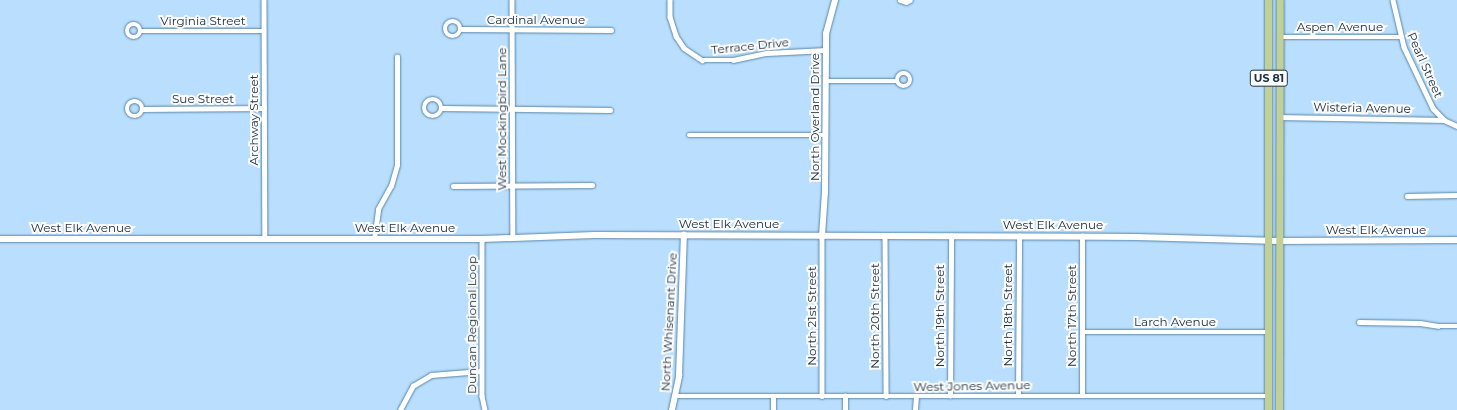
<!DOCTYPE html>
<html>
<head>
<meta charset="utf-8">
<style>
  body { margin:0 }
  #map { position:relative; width:1457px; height:410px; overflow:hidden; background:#badffe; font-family:Montserrat,sans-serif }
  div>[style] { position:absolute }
  .roads { filter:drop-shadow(0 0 1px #5986a9) drop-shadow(0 0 1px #5986a9) }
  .minor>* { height:4.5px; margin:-2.25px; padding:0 2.25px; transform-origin:2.25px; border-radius:2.25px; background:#fff }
  .minor>.ring { margin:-2.25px; padding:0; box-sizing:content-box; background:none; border:4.5px solid #fff; border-radius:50% }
  .tertiary>* { height:5.5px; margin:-2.75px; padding:0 2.75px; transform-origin:2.75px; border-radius:2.75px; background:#fff }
  .secondary>* { height:6px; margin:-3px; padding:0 3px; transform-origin:3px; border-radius:3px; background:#fff }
  .primary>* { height:7px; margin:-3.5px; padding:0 3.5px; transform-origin:3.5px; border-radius:3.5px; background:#c0d097 }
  span { translate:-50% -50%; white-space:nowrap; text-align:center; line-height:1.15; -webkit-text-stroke:4px #fbfbfb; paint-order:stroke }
  .shield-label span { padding:1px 3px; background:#fbfbfb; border:1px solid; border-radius:3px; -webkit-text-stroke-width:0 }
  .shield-label { font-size:11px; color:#203342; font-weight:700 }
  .street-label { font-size:12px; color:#203342 }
</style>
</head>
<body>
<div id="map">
  <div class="roads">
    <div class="minor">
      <i style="left:264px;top:0;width:239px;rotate:89.8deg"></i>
      <i style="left:512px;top:0;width:237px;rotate:89.8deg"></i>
      <i style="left:670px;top:0;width:17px;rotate:90deg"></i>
      <i style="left:670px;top:17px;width:20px;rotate:72deg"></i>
      <i style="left:676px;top:36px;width:14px;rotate:56deg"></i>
      <i style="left:684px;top:48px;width:22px;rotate:34deg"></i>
      <i style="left:702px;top:60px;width:31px"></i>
      <i style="left:733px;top:60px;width:35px;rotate:-12deg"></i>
      <i style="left:767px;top:53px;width:59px;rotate:-2.9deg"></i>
      <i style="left:900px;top:0;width:6px;rotate:18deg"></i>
      <i style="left:906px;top:2px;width:4px;rotate:-27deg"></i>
      <i style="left:1393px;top:0;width:48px;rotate:76.8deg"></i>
      <i style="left:1404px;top:47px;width:68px;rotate:64.6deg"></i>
      <i style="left:1433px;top:108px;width:16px;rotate:47deg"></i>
      <i style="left:1444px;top:120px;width:14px;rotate:25deg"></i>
      <i class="ring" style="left:445px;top:21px;width:11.5px;height:11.5px"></i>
      <i class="ring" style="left:127px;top:24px;width:9.5px;height:9.5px"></i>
      <i style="left:462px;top:29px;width:149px;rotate:0.4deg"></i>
      <i style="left:141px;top:31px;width:123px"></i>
      <i style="left:1280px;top:37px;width:120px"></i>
      <i class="ring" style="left:897px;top:73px;width:9.5px;height:9.5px"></i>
      <i style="left:825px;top:81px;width:72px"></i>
      <i class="ring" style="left:424px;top:99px;width:13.5px;height:13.5px"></i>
      <i class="ring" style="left:127px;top:101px;width:11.5px;height:11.5px"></i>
      <i style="left:442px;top:108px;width:168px;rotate:0.7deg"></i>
      <i style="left:142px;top:109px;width:122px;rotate:-0.5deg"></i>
      <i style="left:1280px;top:117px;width:164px;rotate:1deg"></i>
      <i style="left:689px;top:135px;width:136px"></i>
      <i style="left:453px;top:186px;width:139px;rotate:-0.4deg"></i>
      <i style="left:1407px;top:196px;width:50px;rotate:-1.1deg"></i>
      <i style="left:822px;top:236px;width:160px;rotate:90deg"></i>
      <i style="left:885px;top:236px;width:160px;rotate:89.6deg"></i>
      <i style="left:374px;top:239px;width:30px;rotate:-82deg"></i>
      <i style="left:378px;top:209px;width:26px;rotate:-61deg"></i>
      <i style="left:391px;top:186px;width:22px;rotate:-74deg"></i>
      <i style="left:397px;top:165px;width:108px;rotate:-90deg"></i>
      <i style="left:482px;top:239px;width:157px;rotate:90deg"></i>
      <i style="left:482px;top:396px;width:14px;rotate:78deg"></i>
      <i style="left:1359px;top:322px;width:61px;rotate:0.9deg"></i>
      <i style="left:1420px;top:323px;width:18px;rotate:9deg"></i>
      <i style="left:1438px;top:326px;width:19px"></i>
      <i style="left:1082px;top:332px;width:186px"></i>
      <i style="left:1018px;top:395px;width:159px;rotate:-89.6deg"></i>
      <i style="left:1082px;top:395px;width:159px;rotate:-90deg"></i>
      <i style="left:676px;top:396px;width:592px"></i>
      <i style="left:950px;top:396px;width:160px;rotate:-89.6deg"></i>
      <i style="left:400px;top:410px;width:27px;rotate:-62deg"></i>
      <i style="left:413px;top:386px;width:21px;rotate:-31deg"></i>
      <i style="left:431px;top:375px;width:50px;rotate:-4.6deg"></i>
      <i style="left:773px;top:410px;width:13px;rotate:-90deg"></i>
      <i style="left:845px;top:410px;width:14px;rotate:-90deg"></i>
      <i style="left:915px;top:410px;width:13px;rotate:-86deg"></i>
    </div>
    <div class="tertiary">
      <i style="left:822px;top:236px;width:44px;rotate:-86.1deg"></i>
      <i style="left:825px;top:192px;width:158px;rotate:-89.6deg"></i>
      <i style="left:826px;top:34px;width:35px;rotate:-75deg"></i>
      <i style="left:1279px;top:241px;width:178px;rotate:-0.3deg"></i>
      <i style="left:672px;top:410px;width:35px;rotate:-78deg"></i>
      <i style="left:679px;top:376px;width:141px;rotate:-88deg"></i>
    </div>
    <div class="secondary">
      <i style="left:0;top:239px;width:482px"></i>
      <i style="left:482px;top:239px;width:112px;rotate:-2deg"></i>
      <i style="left:594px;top:235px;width:542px;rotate:0.21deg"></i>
      <i style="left:1136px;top:237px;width:143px;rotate:1.6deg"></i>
    </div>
    <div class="primary">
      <i style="left:1268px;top:410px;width:410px;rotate:-90deg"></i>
      <i style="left:1279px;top:410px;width:410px;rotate:-89.9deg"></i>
    </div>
  </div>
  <div class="shield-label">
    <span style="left:1269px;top:78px">US 81</span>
  </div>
  <div class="street-label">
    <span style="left:536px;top:20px">Cardinal Avenue</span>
    <span style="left:203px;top:21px">Virginia Street</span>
    <span style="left:1340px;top:27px">Aspen Avenue</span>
    <span style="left:750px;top:46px;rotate:-6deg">Terrace Drive</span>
    <span style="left:1425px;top:65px;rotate:66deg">Pearl Street</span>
    <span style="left:203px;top:99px">Sue Street</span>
    <span style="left:1362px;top:108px;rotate:1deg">Wisteria Avenue</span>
    <span style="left:815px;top:117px;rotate:-90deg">North Overland Drive</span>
    <span style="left:502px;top:119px;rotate:-90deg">West Mockingbird Lane</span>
    <span style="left:254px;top:120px;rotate:-90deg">Archway Street</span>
    <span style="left:729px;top:224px">West Elk Avenue</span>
    <span style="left:1053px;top:225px">West Elk Avenue</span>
    <span style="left:81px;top:228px">West Elk Avenue</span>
    <span style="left:405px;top:228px">West Elk Avenue</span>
    <span style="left:1376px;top:230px">West Elk Avenue</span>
    <span style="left:1008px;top:315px;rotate:-90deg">North 18th Street</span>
    <span style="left:812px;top:316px;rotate:-90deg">North 21st Street</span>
    <span style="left:875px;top:316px;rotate:-90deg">North 20th Street</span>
    <span style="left:940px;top:316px;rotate:-90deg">North 19th Street</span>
    <span style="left:1072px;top:316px;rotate:-90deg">North 17th Street</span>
    <span style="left:669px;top:322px;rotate:-87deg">North Whisenant Drive</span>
    <span style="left:1175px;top:322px">Larch Avenue</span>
    <span style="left:472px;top:325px;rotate:-90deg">Duncan Regional Loop</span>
    <span style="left:972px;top:386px;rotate:-1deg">West Jones Avenue</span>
  </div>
</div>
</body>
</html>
